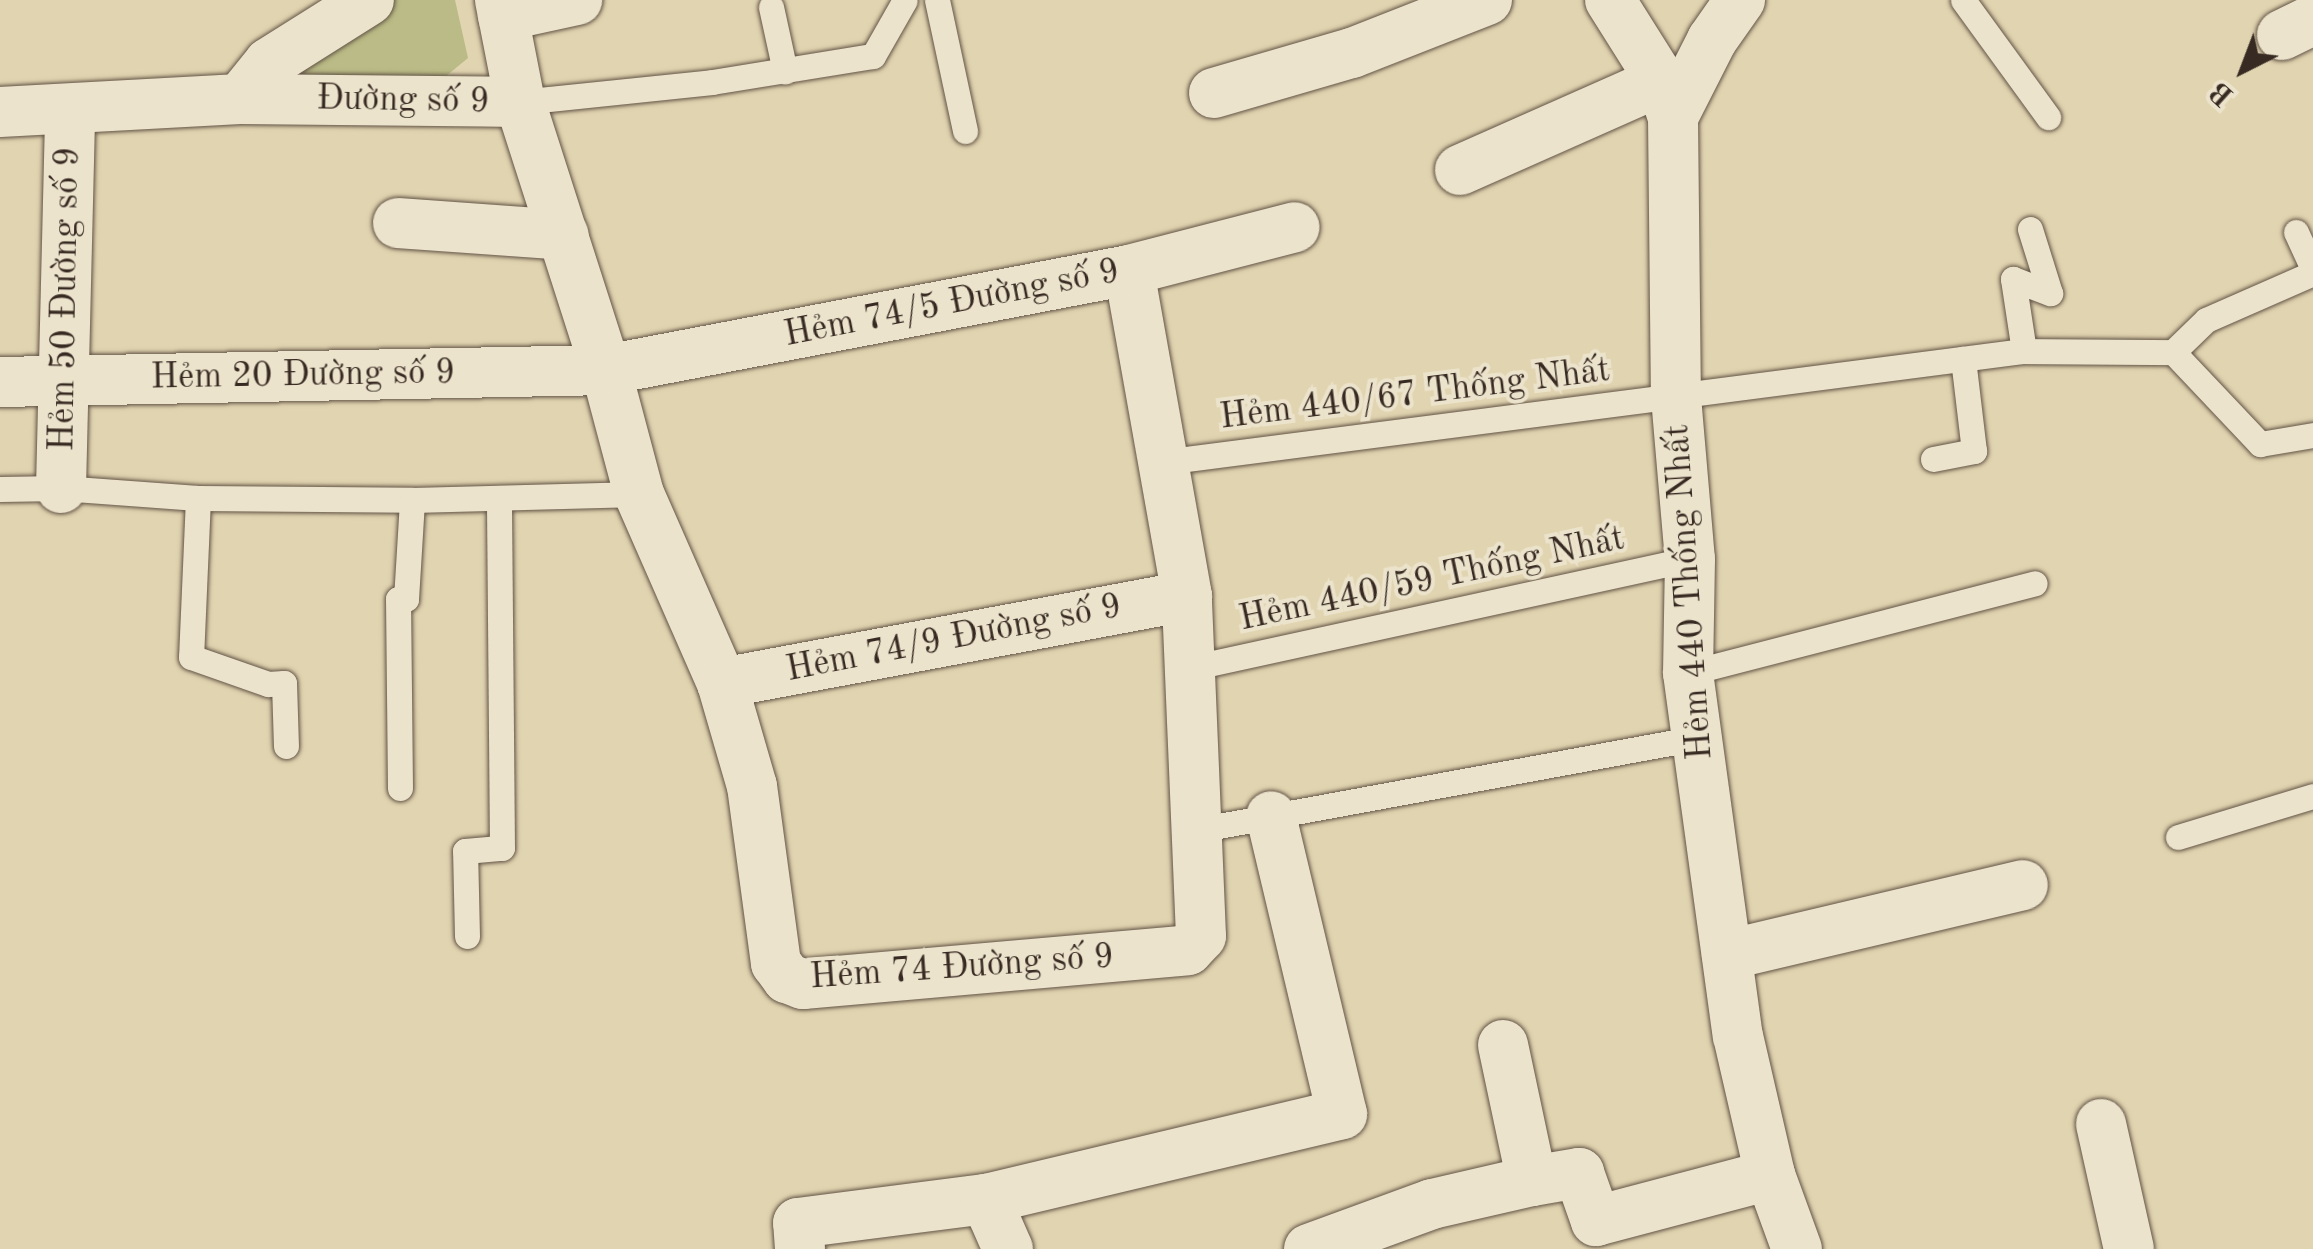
<!DOCTYPE html>
<html>
<head>
<meta charset="utf-8">
<style>
  body { margin:0 }
  #map { position:relative; width:2313px; height:1249px; overflow:hidden; background:#e1d4b0; font-family:"Old Standard TT",serif }
  div>[style] { position:absolute }
  .green>* { inset:0; background:#babb86 }
  .roads { filter:drop-shadow(0 0 2px #625446) drop-shadow(0 0 2px #625446) }
  .service>* { height:25px; margin:-12.5px; padding:0 12.5px; transform-origin:12.5px; border-radius:12.5px; background:#ece3cc }
  .minor>* { height:50px; margin:-25px; padding:0 25px; transform-origin:25px; border-radius:25px; background:#ece3cc }
  span { translate:-50% -50%; white-space:nowrap; text-align:center; line-height:1.15; -webkit-text-stroke:8px #ece3cc; paint-order:stroke }
  .street-label { font-size:35px; color:#372a22 }
  .north { position:absolute; left:2193px; top:20px; width:100px; height:100px; -webkit-text-stroke:8px #ece3cc; paint-order:stroke; rotate:222deg; font-size:28px; font-weight:700; line-height:40px; text-align:center; color:#372a22 }
  .north::after { content:''; display:block; margin:auto; width:35px; height:45px; background:#372a22; clip-path:polygon(50% 0,100% 100%,50% 72%,0 100%) }
</style>
</head>
<body>
<div id="map">
  <div class="green">
    <i style="clip-path:polygon(393px 0,455px 0,468px 58px,440px 81px,318px 82px,303px 74px,301px 63px)"></i>
  </div>
  <div class="roads">
    <div class="service">
      <i style="left:937px;top:0;width:134px;rotate:77.9deg"></i>
      <i style="left:1963px;top:0;width:145px;rotate:54deg"></i>
      <i style="left:771px;top:7px;width:66px;rotate:77.7deg"></i>
      <i style="left:520px;top:102px;width:193px;rotate:-5.9deg"></i>
      <i style="left:712px;top:82px;width:163px;rotate:-9.2deg"></i>
      <i style="left:873px;top:56px;width:64px;rotate:-60.3deg"></i>
      <i style="left:2296px;top:232px;width:41px;rotate:65.3deg"></i>
      <i style="left:2024px;top:351px;width:73px;rotate:-98.7deg"></i>
      <i style="left:2013px;top:279px;width:40px;rotate:21deg"></i>
      <i style="left:2050px;top:293px;width:67px;rotate:-107.4deg"></i>
      <i style="left:2173px;top:352px;width:46px;rotate:-44.1deg"></i>
      <i style="left:2206px;top:320px;width:117px;rotate:-23.7deg"></i>
      <i style="left:1933px;top:459px;width:42px;rotate:-11deg"></i>
      <i style="left:1974px;top:451px;width:93px;rotate:-96.8deg"></i>
      <i style="left:1163px;top:462px;width:868px;rotate:-7.35deg"></i>
      <i style="left:2024px;top:351px;width:149px;rotate:0.4deg"></i>
      <i style="left:2173px;top:352px;width:127px;rotate:46.6deg"></i>
      <i style="left:2260px;top:444px;width:54px;rotate:-9.6deg"></i>
      <i style="left:0;top:489px;width:61px;rotate:-0.9deg"></i>
      <i style="left:61px;top:488px;width:137px;rotate:4.2deg"></i>
      <i style="left:198px;top:498px;width:214px;rotate:0.5deg"></i>
      <i style="left:412px;top:500px;width:227px;rotate:-1.5deg"></i>
      <i style="left:198px;top:498px;width:159px;rotate:92.5deg"></i>
      <i style="left:191px;top:657px;width:82px;rotate:19.3deg"></i>
      <i style="left:268px;top:684px;width:16px;rotate:-4deg"></i>
      <i style="left:284px;top:683px;width:63px;rotate:88.2deg"></i>
      <i style="left:1190px;top:668px;width:512px;rotate:-12.3deg"></i>
      <i style="left:1688px;top:673px;width:358px;rotate:-14.5deg"></i>
      <i style="left:400px;top:788px;width:189px;rotate:-90.6deg"></i>
      <i style="left:398px;top:599px;width:8px"></i>
      <i style="left:406px;top:599px;width:99px;rotate:-86.5deg"></i>
      <i style="left:1197px;top:830px;width:508px;rotate:-10.43deg"></i>
      <i style="left:2178px;top:837px;width:141px;rotate:-16.9deg"></i>
      <i style="left:467px;top:936px;width:85px;rotate:-91.3deg"></i>
      <i style="left:465px;top:851px;width:37px;rotate:-5deg"></i>
      <i style="left:502px;top:848px;width:350px;rotate:-90.5deg"></i>
    </div>
    <div class="minor">
      <i style="left:1610px;top:0;width:96px;rotate:57.8deg"></i>
      <i style="left:1661px;top:81px;width:38px;rotate:72deg"></i>
      <i style="left:1673px;top:117px;width:280px;rotate:89.4deg"></i>
      <i style="left:1676px;top:397px;width:163px;rotate:85.1deg"></i>
      <i style="left:1690px;top:559px;width:114px;rotate:91deg"></i>
      <i style="left:1688px;top:673px;width:366px;rotate:82.2deg"></i>
      <i style="left:1738px;top:1036px;width:143px;rotate:77deg"></i>
      <i style="left:1770px;top:1175px;width:79px;rotate:70deg"></i>
      <i style="left:503px;top:16px;width:76px;rotate:-12.2deg"></i>
      <i style="left:2282px;top:35px;width:34px;rotate:-26deg"></i>
      <i style="left:1214px;top:93px;width:144px;rotate:-16.2deg"></i>
      <i style="left:1352px;top:53px;width:145px;rotate:-21.4deg"></i>
      <i style="left:240px;top:99px;width:280px;rotate:0.6deg"></i>
      <i style="left:520px;top:102px;width:104px;rotate:-101.1deg"></i>
      <i style="left:520px;top:102px;width:281px;rotate:72.2deg"></i>
      <i style="left:606px;top:370px;width:128px;rotate:75.1deg"></i>
      <i style="left:639px;top:494px;width:206px;rotate:66.3deg"></i>
      <i style="left:722px;top:683px;width:107px;rotate:73.8deg"></i>
      <i style="left:752px;top:786px;width:179px;rotate:82.3deg"></i>
      <i style="left:776px;top:963px;width:19px;rotate:54deg"></i>
      <i style="left:787px;top:978px;width:17px;rotate:21deg"></i>
      <i style="left:803px;top:984px;width:386px;rotate:-5deg"></i>
      <i style="left:1188px;top:950px;width:19px;rotate:-47deg"></i>
      <i style="left:1201px;top:936px;width:340px;rotate:-92.4deg"></i>
      <i style="left:1187px;top:596px;width:331px;rotate:-100.1deg"></i>
      <i style="left:0;top:112px;width:240px;rotate:-3.1deg"></i>
      <i style="left:240px;top:99px;width:46px;rotate:-51.1deg"></i>
      <i style="left:269px;top:63px;width:118px;rotate:-32.2deg"></i>
      <i style="left:1673px;top:117px;width:86px;rotate:-63.1deg"></i>
      <i style="left:1712px;top:40px;width:49px;rotate:-55deg"></i>
      <i style="left:1460px;top:170px;width:220px;rotate:-23.9deg"></i>
      <i style="left:398px;top:223px;width:166px;rotate:4.1deg"></i>
      <i style="left:0;top:382px;width:606px;rotate:-1.13deg"></i>
      <i style="left:606px;top:370px;width:532px;rotate:-10.82deg"></i>
      <i style="left:1129px;top:270px;width:171px;rotate:-14.5deg"></i>
      <i style="left:61px;top:488px;width:379px;rotate:-88.6deg"></i>
      <i style="left:722px;top:683px;width:473px;rotate:-10.6deg"></i>
      <i style="left:1727px;top:955px;width:304px;rotate:-13.3deg"></i>
      <i style="left:1503px;top:1045px;width:139px;rotate:78deg"></i>
      <i style="left:1532px;top:1181px;width:48px;rotate:-9.7deg"></i>
      <i style="left:1579px;top:1173px;width:51px;rotate:70.5deg"></i>
      <i style="left:1596px;top:1221px;width:180px;rotate:-14.8deg"></i>
      <i style="left:2101px;top:1124px;width:128px;rotate:77.4deg"></i>
      <i style="left:986px;top:1199px;width:55px;rotate:66.3deg"></i>
      <i style="left:800px;top:1249px;width:26px;rotate:-94deg"></i>
      <i style="left:798px;top:1223px;width:190px;rotate:-7.3deg"></i>
      <i style="left:986px;top:1199px;width:366px;rotate:-13.4deg"></i>
      <i style="left:1342px;top:1114px;width:306px;rotate:-103.4deg"></i>
      <i style="left:1309px;top:1249px;width:131px;rotate:-20.1deg"></i>
      <i style="left:1432px;top:1204px;width:103px;rotate:-13deg"></i>
    </div>
  </div>
  <div class="street-label">
    <span style="left:403px;top:101px;rotate:1deg">Đường số 9</span>
    <span style="left:66px;top:299px;rotate:-89deg">Hẻm 50 Đường số 9</span>
    <span style="left:952px;top:304px;rotate:-11deg">Hẻm 74/5 Đường số 9</span>
    <span style="left:303px;top:376px;rotate:-1deg">Hẻm 20 Đường số 9</span>
    <span style="left:1415px;top:395px;rotate:-7deg">Hẻm 440/67 Thống Nhất</span>
    <span style="left:1432px;top:580px;rotate:-12deg">Hẻm 440/59 Thống Nhất</span>
    <span style="left:1690px;top:592px;rotate:-94deg">Hẻm 440 Thống Nhất</span>
    <span style="left:954px;top:639px;rotate:-11deg">Hẻm 74/9 Đường số 9</span>
    <span style="left:962px;top:968px;rotate:-4deg">Hẻm 74 Đường số 9</span>
  </div>
  <div class="north">B</div>
</div>
</body>
</html>
